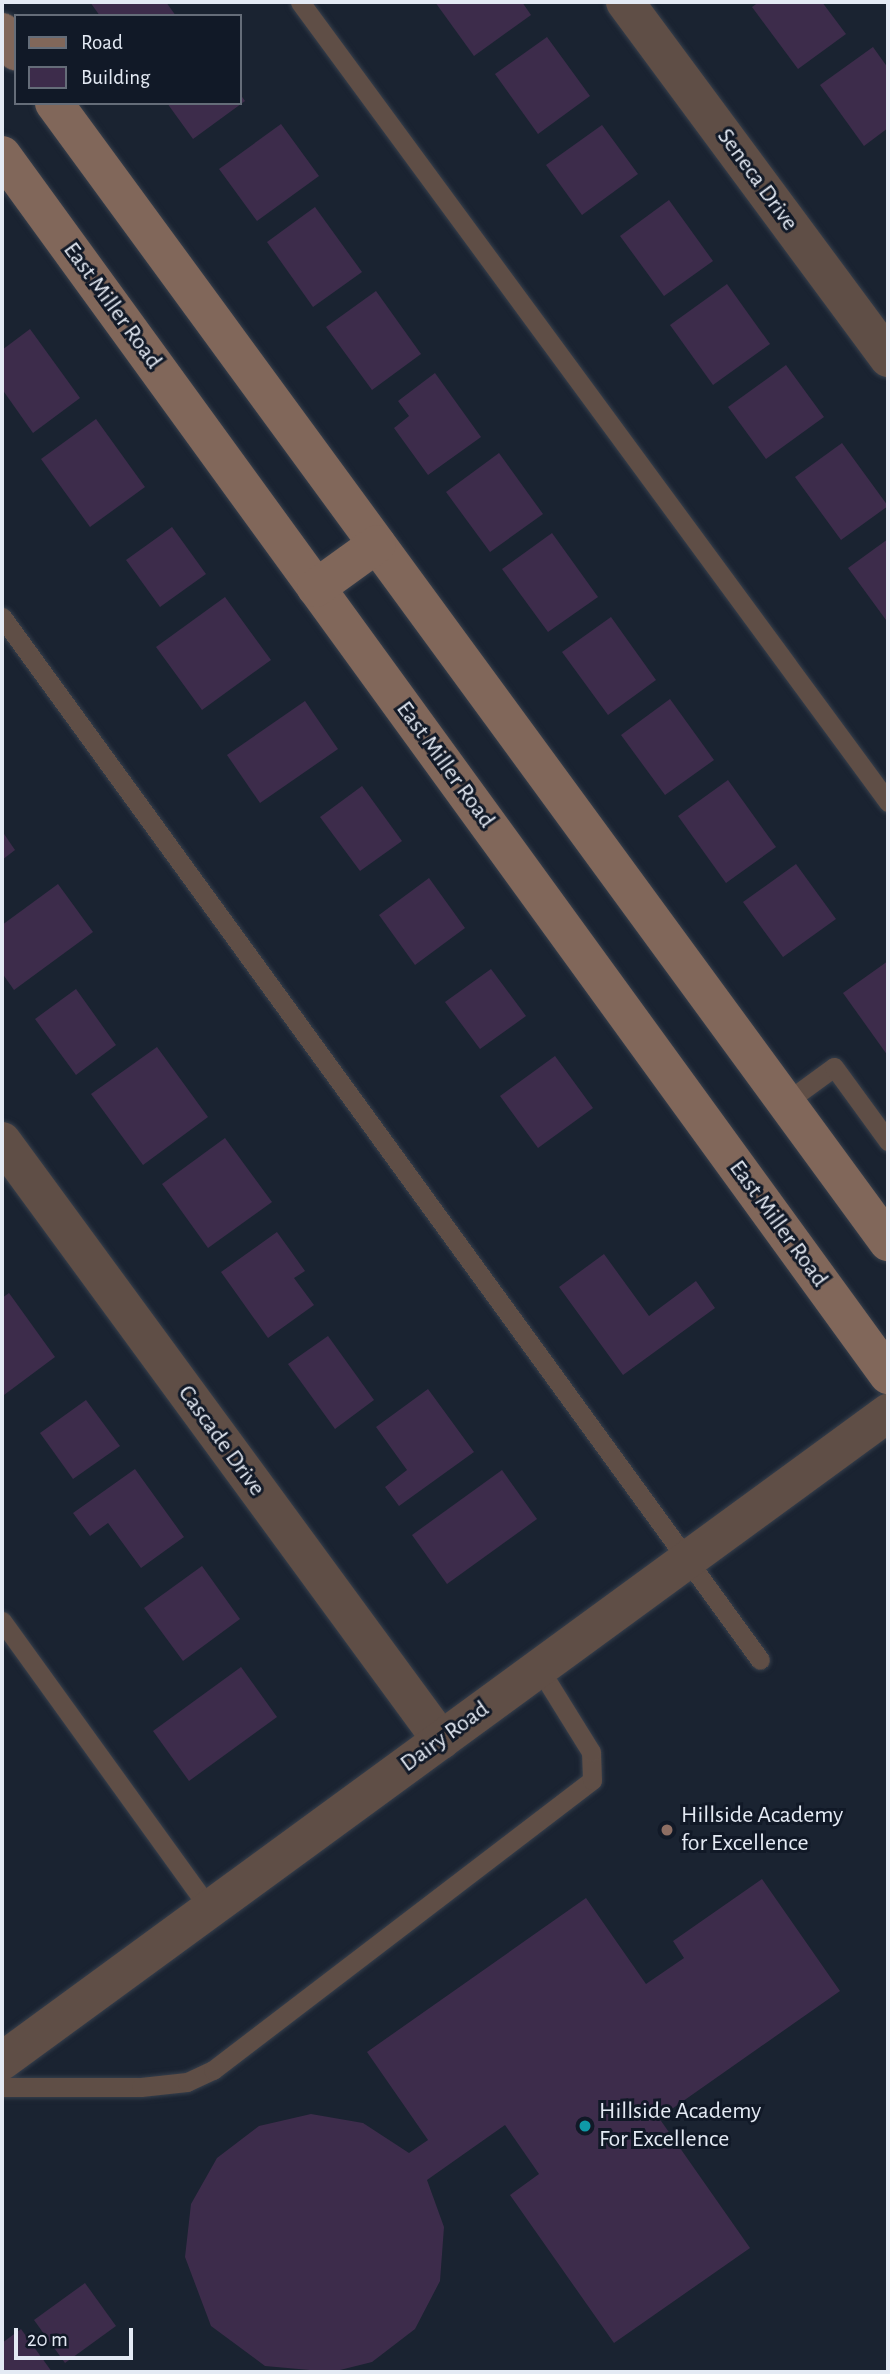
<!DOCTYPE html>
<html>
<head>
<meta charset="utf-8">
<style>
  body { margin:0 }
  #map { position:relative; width:890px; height:2374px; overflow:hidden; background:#1a2331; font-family:"Alegreya Sans",sans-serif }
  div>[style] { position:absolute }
  .building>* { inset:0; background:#3d2c4b }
  .roads { filter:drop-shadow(0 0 2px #363f4c) drop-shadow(0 0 2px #363f4c) }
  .service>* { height:19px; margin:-9.5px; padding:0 9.5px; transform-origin:9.5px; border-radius:9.5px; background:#5f4e46 }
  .minor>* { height:38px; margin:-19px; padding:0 19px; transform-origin:19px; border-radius:19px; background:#5f4e46 }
  .tertiary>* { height:38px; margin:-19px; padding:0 19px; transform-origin:19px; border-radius:19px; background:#5f4e46 }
  .secondary>* { height:38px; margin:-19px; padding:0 19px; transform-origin:19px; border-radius:19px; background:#81675a }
  .dots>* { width:19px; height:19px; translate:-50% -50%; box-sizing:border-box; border:4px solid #111927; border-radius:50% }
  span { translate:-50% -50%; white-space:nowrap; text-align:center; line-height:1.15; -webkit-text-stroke:6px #111927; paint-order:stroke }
  .street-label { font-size:24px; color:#e4eaf4 }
  .poi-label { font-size:24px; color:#e4eaf4 }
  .left { translate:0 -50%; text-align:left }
  .frame { position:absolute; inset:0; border:4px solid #e4eaf4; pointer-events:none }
  .legend { position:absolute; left:14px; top:14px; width:228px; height:91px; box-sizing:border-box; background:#111927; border:2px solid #656d79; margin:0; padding:9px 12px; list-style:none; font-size:21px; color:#e4eaf4 }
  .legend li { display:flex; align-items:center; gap:14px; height:35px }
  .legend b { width:35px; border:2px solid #656d79 }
  .scale { position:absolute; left:14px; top:2328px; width:119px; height:32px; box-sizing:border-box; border:4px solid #e4eaf4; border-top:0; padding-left:9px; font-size:21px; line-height:24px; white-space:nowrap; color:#e4eaf4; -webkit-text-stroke:5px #111927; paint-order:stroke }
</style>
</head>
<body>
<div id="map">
  <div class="building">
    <i style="clip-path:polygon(90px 2px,166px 2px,176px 16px,100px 16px)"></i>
    <i style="clip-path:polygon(435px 2px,522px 2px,531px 15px,474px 56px)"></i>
    <i style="clip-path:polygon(759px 2px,822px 2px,846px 34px,798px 69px,752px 7px)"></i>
    <i style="clip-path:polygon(547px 37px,590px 96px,538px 134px,495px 74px)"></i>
    <i style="clip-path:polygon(873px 47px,888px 68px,888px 128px,864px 146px,820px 85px)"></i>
    <i style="clip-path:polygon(240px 94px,245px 101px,193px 139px,167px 103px,240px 103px)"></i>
    <i style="clip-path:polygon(281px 124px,319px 176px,257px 221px,219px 169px)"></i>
    <i style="clip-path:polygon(602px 125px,638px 174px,582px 215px,546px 165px)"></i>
    <i style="clip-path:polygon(669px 200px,713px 261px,664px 296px,620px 236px)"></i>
    <i style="clip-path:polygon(315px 207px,362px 272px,313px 307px,267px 242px)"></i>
    <i style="clip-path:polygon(727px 284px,770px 344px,713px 385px,670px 325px)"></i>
    <i style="clip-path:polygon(376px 291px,421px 354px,372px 390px,326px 327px)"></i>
    <i style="clip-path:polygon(30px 329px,80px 398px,33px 433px,2px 389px,2px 350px)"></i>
    <i style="clip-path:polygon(786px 365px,824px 417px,766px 459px,728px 407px)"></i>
    <i style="clip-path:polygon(435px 373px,481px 437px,428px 475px,394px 428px,409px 416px,398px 401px)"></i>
    <i style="clip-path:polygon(96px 419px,145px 487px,90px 527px,41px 459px)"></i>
    <i style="clip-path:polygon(842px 443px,888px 506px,841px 540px,795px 477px)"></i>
    <i style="clip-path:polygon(499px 453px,543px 514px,490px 552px,446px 492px)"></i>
    <i style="clip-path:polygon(172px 527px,206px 574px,160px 607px,126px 560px)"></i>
    <i style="clip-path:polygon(552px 533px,598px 597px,548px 632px,502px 569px)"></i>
    <i style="clip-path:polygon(888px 539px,888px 619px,886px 620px,848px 568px)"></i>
    <i style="clip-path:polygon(225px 597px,271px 660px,202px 710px,156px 647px)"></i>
    <i style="clip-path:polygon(611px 617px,656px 680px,608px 715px,562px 652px)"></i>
    <i style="clip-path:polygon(670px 699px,714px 760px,665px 795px,621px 735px)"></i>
    <i style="clip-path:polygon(305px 701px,338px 749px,260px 803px,227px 755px)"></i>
    <i style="clip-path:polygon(728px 780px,776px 847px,726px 883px,678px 816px)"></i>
    <i style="clip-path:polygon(362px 786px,402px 841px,360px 871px,320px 817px)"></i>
    <i style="clip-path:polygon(2px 831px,15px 850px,2px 860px)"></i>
    <i style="clip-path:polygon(796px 864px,836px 919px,783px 957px,743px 902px)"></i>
    <i style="clip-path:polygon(429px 878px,465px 928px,415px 965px,379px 915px)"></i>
    <i style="clip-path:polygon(58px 884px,93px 932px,14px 990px,2px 973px,2px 925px)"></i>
    <i style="clip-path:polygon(888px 961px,888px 1056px,843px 993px)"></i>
    <i style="clip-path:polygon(491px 969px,526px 1016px,480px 1049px,445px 1002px)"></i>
    <i style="clip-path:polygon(76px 989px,116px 1045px,76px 1075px,35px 1019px)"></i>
    <i style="clip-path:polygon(157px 1047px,208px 1117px,143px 1165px,91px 1094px)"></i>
    <i style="clip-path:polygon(555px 1056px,593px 1108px,538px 1148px,500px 1096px)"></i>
    <i style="clip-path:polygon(225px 1138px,272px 1202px,208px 1248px,162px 1184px)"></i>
    <i style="clip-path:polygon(277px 1232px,305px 1271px,294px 1278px,314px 1305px,268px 1338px,221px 1272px)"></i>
    <i style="clip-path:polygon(604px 1254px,649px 1316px,696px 1281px,715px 1308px,623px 1375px,559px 1287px)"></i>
    <i style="clip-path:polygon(9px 1293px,55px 1357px,4px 1395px,2px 1298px)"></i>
    <i style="clip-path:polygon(328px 1336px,374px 1400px,335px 1429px,288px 1364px)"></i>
    <i style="clip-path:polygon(428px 1389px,474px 1452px,399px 1506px,385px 1487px,407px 1470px,376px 1427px)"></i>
    <i style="clip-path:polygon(86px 1400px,120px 1446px,73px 1479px,40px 1433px)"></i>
    <i style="clip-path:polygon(135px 1469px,184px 1537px,141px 1568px,108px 1523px,90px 1536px,73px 1513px)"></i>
    <i style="clip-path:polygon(502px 1470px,537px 1519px,447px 1584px,412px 1535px)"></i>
    <i style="clip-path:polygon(202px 1566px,240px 1619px,183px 1661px,144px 1608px)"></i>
    <i style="clip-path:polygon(241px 1667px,277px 1717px,189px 1781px,153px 1731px)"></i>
    <i style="clip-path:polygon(762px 1879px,840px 1991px,659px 2118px,750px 2248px,614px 2343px,510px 2195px,539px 2174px,505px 2125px,427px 2180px,444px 2227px,440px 2281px,415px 2329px,372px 2362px,332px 2372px,265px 2366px,211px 2326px,185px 2257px,191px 2204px,217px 2158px,259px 2126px,311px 2114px,363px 2123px,409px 2153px,428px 2140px,367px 2052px,586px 1898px,646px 1984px,684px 1958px,673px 1941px)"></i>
    <i style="clip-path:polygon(85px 2283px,116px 2326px,65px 2363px,34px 2320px)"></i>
    <i style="clip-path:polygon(21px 2329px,52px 2372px,2px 2372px,2px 2343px)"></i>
  </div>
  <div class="roads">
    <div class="service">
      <i style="left:300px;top:2px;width:993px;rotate:53.68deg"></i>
      <i style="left:2px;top:617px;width:1289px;rotate:53.99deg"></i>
      <i style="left:786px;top:1102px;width:59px;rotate:-36.1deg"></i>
      <i style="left:834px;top:1067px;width:92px;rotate:53.9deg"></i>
      <i style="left:2px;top:1621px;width:355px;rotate:54.2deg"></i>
      <i style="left:2px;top:2087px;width:139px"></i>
      <i style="left:141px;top:2087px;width:46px;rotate:-6.2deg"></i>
      <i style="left:187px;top:2082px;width:29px;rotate:-25deg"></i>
      <i style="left:213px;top:2070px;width:477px;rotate:-37.4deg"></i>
      <i style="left:592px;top:1780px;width:28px;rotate:-92deg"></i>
      <i style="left:591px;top:1752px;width:99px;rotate:-121.8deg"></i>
    </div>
    <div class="minor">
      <i style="left:625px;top:2px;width:443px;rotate:53.5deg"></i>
      <i style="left:2px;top:1141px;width:743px;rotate:53.76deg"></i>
    </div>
    <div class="tertiary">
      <i style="left:2px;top:2061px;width:1098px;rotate:-36.18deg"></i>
    </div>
    <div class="secondary">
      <i style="left:2px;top:32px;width:24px;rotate:54deg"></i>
      <i style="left:54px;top:103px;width:1412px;rotate:53.79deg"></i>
      <i style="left:2px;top:155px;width:1508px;rotate:54.01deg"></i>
      <i style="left:316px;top:588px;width:75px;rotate:-35.8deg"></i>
    </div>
  </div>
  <div class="dots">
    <i style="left:667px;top:1830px;background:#8d6e63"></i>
    <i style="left:585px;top:2126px;background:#0f9aa8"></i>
  </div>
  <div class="street-label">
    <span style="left:757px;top:180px;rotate:54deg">Seneca Drive</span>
    <span style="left:112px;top:306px;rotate:54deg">East Miller Road</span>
    <span style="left:445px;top:765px;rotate:54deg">East Miller Road</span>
    <span style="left:778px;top:1224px;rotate:54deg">East Miller Road</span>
    <span style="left:221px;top:1441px;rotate:54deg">Cascade Drive</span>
    <span style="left:445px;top:1737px;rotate:-36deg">Dairy Road</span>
  </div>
  <div class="poi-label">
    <span class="left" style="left:681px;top:1830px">Hillside Academy<br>for Excellence</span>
    <span class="left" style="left:599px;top:2126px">Hillside Academy<br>For Excellence</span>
  </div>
  <div class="frame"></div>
  <ul class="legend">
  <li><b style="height:9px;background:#81675a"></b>Road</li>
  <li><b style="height:19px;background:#3d2c4b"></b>Building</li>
  </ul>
  <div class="scale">20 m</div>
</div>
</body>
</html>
